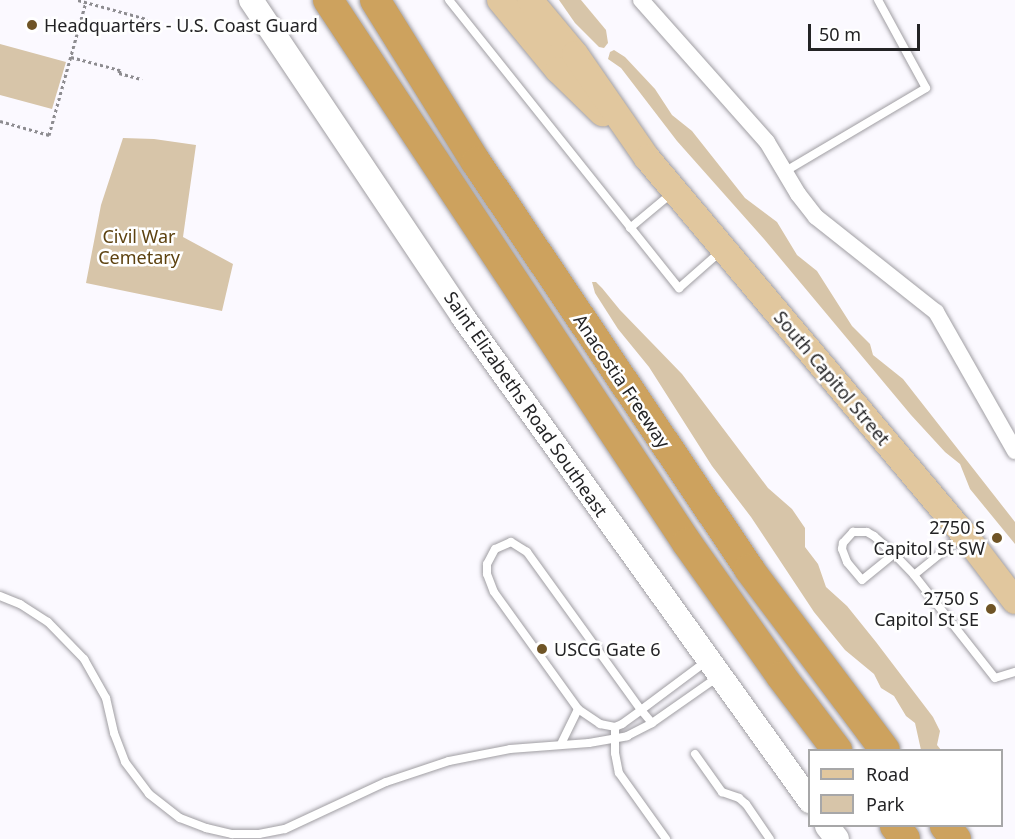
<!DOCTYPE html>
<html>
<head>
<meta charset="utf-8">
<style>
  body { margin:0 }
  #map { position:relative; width:1015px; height:839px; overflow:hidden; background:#fbf9ff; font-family:"Noto Sans",sans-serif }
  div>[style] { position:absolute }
  .green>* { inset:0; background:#d7c5a9 }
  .path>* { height:3px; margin-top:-1.5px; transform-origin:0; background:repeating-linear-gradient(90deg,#8d8c90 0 3px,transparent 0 6px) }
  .roads { filter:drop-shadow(0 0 2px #a09ea3) drop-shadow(0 0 2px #a09ea3) }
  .service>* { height:8px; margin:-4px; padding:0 4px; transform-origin:4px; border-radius:4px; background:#fff }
  .minor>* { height:16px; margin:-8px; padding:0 8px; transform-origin:8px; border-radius:8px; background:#fff }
  .secondary>* { height:24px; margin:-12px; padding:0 12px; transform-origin:12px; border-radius:12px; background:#fff }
  .primary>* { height:26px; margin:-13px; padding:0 13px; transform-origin:13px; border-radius:13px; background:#e1c79e }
  .motorway>* { height:30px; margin:-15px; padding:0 15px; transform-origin:15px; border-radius:15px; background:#cda25e }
  .dots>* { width:16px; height:16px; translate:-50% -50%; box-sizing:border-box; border:3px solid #fff; border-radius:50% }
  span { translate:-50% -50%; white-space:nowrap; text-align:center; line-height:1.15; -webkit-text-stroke:5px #fff; paint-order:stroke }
  .poi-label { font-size:18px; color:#232325 }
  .left { translate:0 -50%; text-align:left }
  .right { translate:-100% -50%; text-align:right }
  .park-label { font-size:18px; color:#5d4210 }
  .street-label { font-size:18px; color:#232325 }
  .legend { position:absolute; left:808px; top:749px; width:195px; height:78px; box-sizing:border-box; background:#fff; border:2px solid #a7a7a8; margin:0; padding:8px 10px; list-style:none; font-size:18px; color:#232325 }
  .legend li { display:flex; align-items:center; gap:12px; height:30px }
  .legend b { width:30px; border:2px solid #a7a7a8 }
  .scale { position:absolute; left:808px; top:24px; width:112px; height:27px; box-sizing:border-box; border:3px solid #232325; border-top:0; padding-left:8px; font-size:18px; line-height:21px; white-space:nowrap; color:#232325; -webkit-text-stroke:4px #fff; paint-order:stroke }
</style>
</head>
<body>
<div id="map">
  <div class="green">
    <i style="clip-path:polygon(559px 0,581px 0,606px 30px,608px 43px,604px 48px,599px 47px,575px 23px)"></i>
    <i style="clip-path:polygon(0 44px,66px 62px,52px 109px,0 95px)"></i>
    <i style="clip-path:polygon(614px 50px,625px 57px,655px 89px,672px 115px,692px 131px,745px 198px,777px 222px,797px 255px,817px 271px,852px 326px,870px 344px,873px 355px,903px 379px,1015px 522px,1015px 544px,970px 489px,960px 464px,945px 452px,911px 415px,764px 239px,677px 141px,621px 68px,608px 59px,610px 52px)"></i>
    <i style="clip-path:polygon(123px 138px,154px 139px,196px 145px,183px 237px,233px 264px,222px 311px,86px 283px,101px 205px)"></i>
    <i style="clip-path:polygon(592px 282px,596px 282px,602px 288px,620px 310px,682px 374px,768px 488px,792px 509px,805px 528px,805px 547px,818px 564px,826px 587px,847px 606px,876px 642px,933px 717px,940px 731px,937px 745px,941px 750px,921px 750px,915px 723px,906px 716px,894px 696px,881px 688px,874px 674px,845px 650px,814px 612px,751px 517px,712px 466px,649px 367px,618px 329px,595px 293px)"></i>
  </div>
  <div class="path">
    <i style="left:78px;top:0;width:72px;rotate:15.4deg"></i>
    <i style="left:71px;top:57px;width:51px;rotate:14.9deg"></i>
    <i style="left:120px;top:70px;width:3px;rotate:108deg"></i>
    <i style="left:119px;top:73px;width:24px;rotate:15deg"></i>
    <i style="left:0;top:121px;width:51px;rotate:15.9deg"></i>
    <i style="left:49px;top:135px;width:138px;rotate:-74.5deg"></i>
  </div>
  <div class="roads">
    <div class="service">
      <i style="left:449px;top:0;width:369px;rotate:51.4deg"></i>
      <i style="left:679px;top:288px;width:56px;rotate:-41.4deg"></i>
      <i style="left:784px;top:172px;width:165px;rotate:-30.6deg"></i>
      <i style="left:926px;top:88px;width:100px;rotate:-118.6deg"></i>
      <i style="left:630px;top:228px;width:55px;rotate:-39.8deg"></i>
      <i style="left:894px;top:554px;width:41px;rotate:140.9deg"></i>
      <i style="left:862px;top:580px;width:23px;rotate:-130deg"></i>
      <i style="left:847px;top:562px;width:14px;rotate:-111deg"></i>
      <i style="left:842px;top:549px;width:6px;rotate:-81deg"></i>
      <i style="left:843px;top:543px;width:15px;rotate:-48deg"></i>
      <i style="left:853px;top:532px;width:14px"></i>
      <i style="left:867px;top:532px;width:8px;rotate:30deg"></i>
      <i style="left:874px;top:536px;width:27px;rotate:42deg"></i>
      <i style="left:894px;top:554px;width:29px;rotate:46deg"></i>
      <i style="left:914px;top:575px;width:131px;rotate:51.8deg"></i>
      <i style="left:995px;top:678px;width:21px;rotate:-17deg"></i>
      <i style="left:914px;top:575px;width:60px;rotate:-39deg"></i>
      <i style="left:0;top:596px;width:22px;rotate:22deg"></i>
      <i style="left:20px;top:604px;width:33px;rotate:33deg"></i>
      <i style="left:48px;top:622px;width:52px;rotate:45.8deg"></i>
      <i style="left:84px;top:659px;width:45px;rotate:60.6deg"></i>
      <i style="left:106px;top:698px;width:36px;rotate:77deg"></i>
      <i style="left:114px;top:733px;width:31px;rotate:69deg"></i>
      <i style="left:125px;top:762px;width:40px;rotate:53deg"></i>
      <i style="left:149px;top:794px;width:39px;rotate:38deg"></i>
      <i style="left:180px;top:818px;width:28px;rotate:21deg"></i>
      <i style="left:206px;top:828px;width:27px;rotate:13deg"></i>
      <i style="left:232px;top:834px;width:27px"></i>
      <i style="left:259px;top:834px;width:26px;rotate:-11deg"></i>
      <i style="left:285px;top:829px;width:111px;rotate:-25deg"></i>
      <i style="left:386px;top:782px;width:66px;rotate:-18.4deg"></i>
      <i style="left:449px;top:761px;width:62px;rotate:-11.1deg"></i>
      <i style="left:510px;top:749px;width:79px;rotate:-4.3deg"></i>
      <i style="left:589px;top:743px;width:39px;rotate:-10deg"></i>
      <i style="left:627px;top:736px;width:28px;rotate:-27deg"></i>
      <i style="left:652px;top:723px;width:82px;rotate:-35deg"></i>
      <i style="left:652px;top:723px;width:17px;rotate:-130deg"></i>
      <i style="left:641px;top:710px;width:195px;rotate:-125.8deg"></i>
      <i style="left:527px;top:552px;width:19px;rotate:-148deg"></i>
      <i style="left:511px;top:542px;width:17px;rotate:156deg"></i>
      <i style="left:495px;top:549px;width:17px;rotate:118deg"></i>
      <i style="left:487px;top:564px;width:10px;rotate:90deg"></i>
      <i style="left:487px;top:574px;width:19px;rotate:69deg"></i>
      <i style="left:494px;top:592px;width:144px;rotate:54.3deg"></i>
      <i style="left:578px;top:709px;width:27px;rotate:34deg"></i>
      <i style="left:600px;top:724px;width:15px;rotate:11deg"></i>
      <i style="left:615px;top:727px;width:8px;rotate:-23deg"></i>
      <i style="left:622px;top:724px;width:24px;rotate:-36deg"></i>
      <i style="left:641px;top:710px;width:84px;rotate:-36.7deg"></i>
      <i style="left:615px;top:727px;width:26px;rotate:90deg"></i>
      <i style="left:615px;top:753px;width:20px;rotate:79deg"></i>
      <i style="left:619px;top:773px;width:81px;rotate:54.5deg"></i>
      <i style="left:561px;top:744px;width:39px;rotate:-64deg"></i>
      <i style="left:695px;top:754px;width:47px;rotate:54.6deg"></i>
      <i style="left:722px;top:792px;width:18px;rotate:19deg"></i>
      <i style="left:739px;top:798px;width:9px;rotate:41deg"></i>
      <i style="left:746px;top:804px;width:42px;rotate:55.6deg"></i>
    </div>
    <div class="minor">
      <i style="left:641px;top:0;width:190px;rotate:48.4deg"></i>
      <i style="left:767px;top:142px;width:61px;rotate:59.2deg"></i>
      <i style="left:798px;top:194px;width:29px;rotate:52deg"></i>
      <i style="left:816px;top:217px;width:153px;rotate:38.4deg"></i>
      <i style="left:936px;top:312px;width:160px;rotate:60.4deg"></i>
    </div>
    <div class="secondary">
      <i style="left:251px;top:0;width:381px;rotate:56.2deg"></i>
      <i style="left:463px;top:317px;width:596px;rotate:54.36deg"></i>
      <i style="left:827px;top:826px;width:16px;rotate:52deg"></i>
    </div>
    <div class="primary">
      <i style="left:500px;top:0;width:91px;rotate:50.4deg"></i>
      <i style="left:558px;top:70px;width:62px;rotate:44.3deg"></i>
      <i style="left:530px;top:0;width:70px;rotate:50.2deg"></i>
      <i style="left:575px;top:54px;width:126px;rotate:55.3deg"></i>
      <i style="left:647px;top:158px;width:492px;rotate:49.9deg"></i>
      <i style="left:964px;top:534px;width:84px;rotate:52.7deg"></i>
    </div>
    <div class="motorway">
      <i style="left:328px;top:0;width:651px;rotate:56.53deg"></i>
      <i style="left:687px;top:543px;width:163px;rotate:54.7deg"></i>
      <i style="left:781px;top:676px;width:93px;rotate:52.9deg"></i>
      <i style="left:375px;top:0;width:191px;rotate:58.1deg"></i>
      <i style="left:476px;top:162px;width:490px;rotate:56.1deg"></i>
      <i style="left:749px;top:569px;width:226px;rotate:53.1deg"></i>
      <i style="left:895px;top:826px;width:16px;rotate:52deg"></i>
      <i style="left:945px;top:826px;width:17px;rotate:50deg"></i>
    </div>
  </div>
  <div class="dots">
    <i style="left:32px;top:25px;background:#6f5426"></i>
    <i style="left:997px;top:538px;background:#6f5426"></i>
    <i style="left:991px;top:609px;background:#6f5426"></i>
    <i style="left:542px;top:649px;background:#6f5426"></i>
  </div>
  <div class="poi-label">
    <span class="left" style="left:44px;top:25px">Headquarters - U.S. Coast Guard</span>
    <span class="right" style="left:985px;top:538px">2750 S<br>Capitol St SW</span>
    <span class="right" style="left:979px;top:609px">2750 S<br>Capitol St SE</span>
    <span class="left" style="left:554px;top:649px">USCG Gate 6</span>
  </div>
  <div class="park-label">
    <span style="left:139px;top:247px">Civil War<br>Cemetary</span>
  </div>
  <div class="street-label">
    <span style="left:832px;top:378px;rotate:50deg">South Capitol Street</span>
    <span style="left:622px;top:381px;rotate:56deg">Anacostia Freeway</span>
    <span style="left:526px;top:404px;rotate:55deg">Saint Elizabeths Road Southeast</span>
  </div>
  <ul class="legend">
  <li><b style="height:8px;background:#e1c79e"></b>Road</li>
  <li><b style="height:16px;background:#d7c5a9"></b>Park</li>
  </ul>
  <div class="scale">50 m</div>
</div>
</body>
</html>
